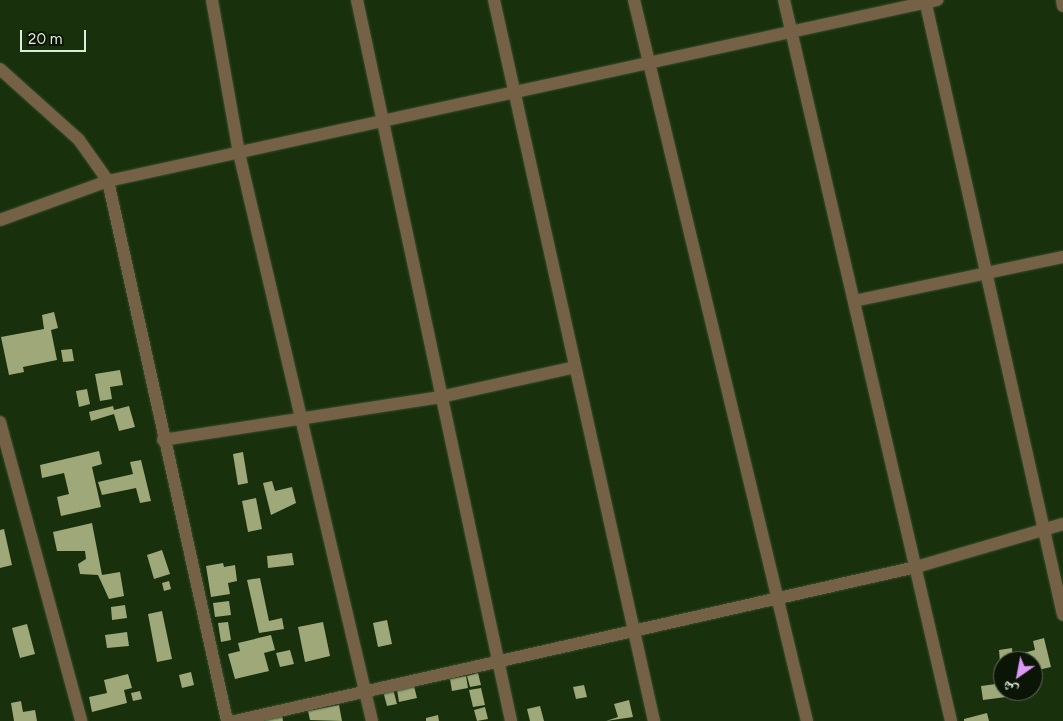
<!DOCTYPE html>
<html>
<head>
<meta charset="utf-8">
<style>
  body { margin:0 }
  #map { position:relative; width:1063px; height:721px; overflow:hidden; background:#19300d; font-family:Figtree,"Noto Naskh Arabic",sans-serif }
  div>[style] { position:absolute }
  .building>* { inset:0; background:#9fa879 }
  .roads { filter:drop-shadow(0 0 1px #384e2d) drop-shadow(0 0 1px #384e2d) }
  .minor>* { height:12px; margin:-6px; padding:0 6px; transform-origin:6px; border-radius:6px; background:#756145 }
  span { translate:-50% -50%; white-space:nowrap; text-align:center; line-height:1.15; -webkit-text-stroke:5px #0b1506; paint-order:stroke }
  .north { position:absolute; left:993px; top:651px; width:50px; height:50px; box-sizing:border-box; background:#0b1506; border:1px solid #5f6b5a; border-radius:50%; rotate:213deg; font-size:14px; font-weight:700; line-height:20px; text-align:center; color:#ddecd7 }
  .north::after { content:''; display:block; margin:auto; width:18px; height:22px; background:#dc99f5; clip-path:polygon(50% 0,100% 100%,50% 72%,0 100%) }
  .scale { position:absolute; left:20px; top:30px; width:66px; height:22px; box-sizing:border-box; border:2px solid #ddecd7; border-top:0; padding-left:6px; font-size:15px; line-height:18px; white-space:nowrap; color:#ddecd7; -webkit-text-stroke:4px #0b1506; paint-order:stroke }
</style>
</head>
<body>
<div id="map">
  <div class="building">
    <i style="clip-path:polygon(54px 312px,58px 328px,51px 330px,57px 360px,23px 367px,24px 372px,9px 375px,1px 337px,44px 329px,42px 315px)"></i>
    <i style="clip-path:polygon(72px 349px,74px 361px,63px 362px,61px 350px)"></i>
    <i style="clip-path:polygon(120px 370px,123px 385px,110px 387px,112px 399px,100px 401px,95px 374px)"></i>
    <i style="clip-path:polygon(87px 389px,90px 404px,79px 407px,76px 391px)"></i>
    <i style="clip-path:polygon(113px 406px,114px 410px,129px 406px,135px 427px,119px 431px,114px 414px,91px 421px,89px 412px)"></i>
    <i style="clip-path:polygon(99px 451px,102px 464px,92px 467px,101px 507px,61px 516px,57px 497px,69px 494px,64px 473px,42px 478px,40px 465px)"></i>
    <i style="clip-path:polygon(243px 452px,248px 483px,238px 485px,233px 454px)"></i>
    <i style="clip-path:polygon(141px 460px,151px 501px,140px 503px,136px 488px,102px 495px,98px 482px,133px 474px,130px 462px)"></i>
    <i style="clip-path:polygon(272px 481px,275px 491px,292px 487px,296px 503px,271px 515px,263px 483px)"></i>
    <i style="clip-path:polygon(256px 498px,262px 529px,248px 532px,242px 501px)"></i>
    <i style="clip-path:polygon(92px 523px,102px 575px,120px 572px,124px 596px,109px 599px,98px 575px,80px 574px,78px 564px,86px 559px,85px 551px,57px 551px,53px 532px)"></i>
    <i style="clip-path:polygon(4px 529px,12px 565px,0 568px,0 530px)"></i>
    <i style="clip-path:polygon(162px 550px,170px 574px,154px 579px,147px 555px)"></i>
    <i style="clip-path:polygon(292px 553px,294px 565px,268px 568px,267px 556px)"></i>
    <i style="clip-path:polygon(223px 563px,224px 567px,235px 565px,237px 581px,228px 583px,230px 594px,211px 597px,206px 566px)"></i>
    <i style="clip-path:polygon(260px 578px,269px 621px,282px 618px,284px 629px,259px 633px,247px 580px)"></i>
    <i style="clip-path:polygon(169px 581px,171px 589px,164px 591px,162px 583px)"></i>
    <i style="clip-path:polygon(229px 601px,231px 615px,215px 617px,213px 603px)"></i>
    <i style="clip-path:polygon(125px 605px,127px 618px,112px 620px,111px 607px)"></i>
    <i style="clip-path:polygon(162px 611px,172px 659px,157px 662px,148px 614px)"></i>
    <i style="clip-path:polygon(387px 620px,392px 644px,378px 647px,373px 623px)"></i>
    <i style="clip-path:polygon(228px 622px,231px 640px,221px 642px,218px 623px)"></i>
    <i style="clip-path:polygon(323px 622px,330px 656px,305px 662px,298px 627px)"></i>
    <i style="clip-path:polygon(27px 624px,35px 654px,20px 658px,12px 628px)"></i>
    <i style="clip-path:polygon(127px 632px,129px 646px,107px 648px,105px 635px)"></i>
    <i style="clip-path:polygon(271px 635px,275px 650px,264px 653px,269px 671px,235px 679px,228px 654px,240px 651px,238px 643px)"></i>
    <i style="clip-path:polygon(1044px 638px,1051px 667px,1038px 670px,1040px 678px,1033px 679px,1033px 661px,1025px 661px,1023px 653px,1035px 650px,1033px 641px)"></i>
    <i style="clip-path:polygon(1012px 648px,1013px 660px,1000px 662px,999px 650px)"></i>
    <i style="clip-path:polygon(290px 650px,294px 664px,280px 667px,276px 653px)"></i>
    <i style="clip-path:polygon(191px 672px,194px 685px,182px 688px,179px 675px)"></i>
    <i style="clip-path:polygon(478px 673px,481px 685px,470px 687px,467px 676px)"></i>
    <i style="clip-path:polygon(128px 674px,132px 688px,124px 690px,127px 703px,92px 712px,89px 697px,107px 693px,104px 680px)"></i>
    <i style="clip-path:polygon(466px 676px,468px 688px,452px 691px,450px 679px)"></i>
    <i style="clip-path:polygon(1003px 683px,1006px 697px,983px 700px,981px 686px)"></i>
    <i style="clip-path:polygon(584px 685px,587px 697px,576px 699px,573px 687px)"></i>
    <i style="clip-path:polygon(414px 686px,417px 698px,399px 702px,397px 690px)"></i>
    <i style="clip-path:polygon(481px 688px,485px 705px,473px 707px,469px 690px)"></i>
    <i style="clip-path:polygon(393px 689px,397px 704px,387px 706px,383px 691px)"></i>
    <i style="clip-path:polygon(140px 691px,142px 699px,133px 701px,131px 693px)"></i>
    <i style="clip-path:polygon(629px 700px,633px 717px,606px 721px,618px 717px,614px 704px)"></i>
    <i style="clip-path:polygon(21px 701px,23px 712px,35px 710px,37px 721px,14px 721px,11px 703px)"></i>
    <i style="clip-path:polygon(339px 705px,342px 721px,310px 720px,308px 711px)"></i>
    <i style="clip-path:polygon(540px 706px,544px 721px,530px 721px,527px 709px)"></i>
    <i style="clip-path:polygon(485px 707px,488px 719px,477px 721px,474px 710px)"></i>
    <i style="clip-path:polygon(987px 713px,989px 721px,964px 721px,964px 719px)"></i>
    <i style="clip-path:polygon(282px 714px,283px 721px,253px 721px)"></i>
    <i style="clip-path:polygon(438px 715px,439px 721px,426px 721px,426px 718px)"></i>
  </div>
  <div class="roads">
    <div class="minor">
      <i style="left:212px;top:0;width:155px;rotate:80deg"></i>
      <i style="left:239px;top:153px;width:583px;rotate:76.82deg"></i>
      <i style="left:357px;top:0;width:737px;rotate:77.94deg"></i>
      <i style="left:494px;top:0;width:739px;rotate:77.49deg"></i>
      <i style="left:634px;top:0;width:741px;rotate:76.51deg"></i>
      <i style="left:784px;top:0;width:740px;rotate:76.96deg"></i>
      <i style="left:925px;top:0;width:630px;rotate:77.35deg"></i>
      <i style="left:1062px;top:0;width:6px;rotate:81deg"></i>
      <i style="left:0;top:69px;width:106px;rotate:41.9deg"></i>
      <i style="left:79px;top:140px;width:50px;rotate:54.7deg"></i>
      <i style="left:108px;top:181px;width:849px;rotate:-12.32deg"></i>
      <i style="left:0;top:220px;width:115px;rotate:-19.9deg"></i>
      <i style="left:108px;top:181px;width:553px;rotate:77.57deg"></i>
      <i style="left:854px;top:301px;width:214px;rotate:-11.9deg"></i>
      <i style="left:0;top:422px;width:310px;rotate:74.8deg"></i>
      <i style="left:163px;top:440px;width:280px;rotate:-8.8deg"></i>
      <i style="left:440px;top:397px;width:138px;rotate:-12.5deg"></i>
      <i style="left:235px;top:721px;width:698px;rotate:-12.74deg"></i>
      <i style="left:916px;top:567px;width:153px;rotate:-16.3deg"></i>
    </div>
  </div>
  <div class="north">ش</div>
  <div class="scale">20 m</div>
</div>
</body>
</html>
